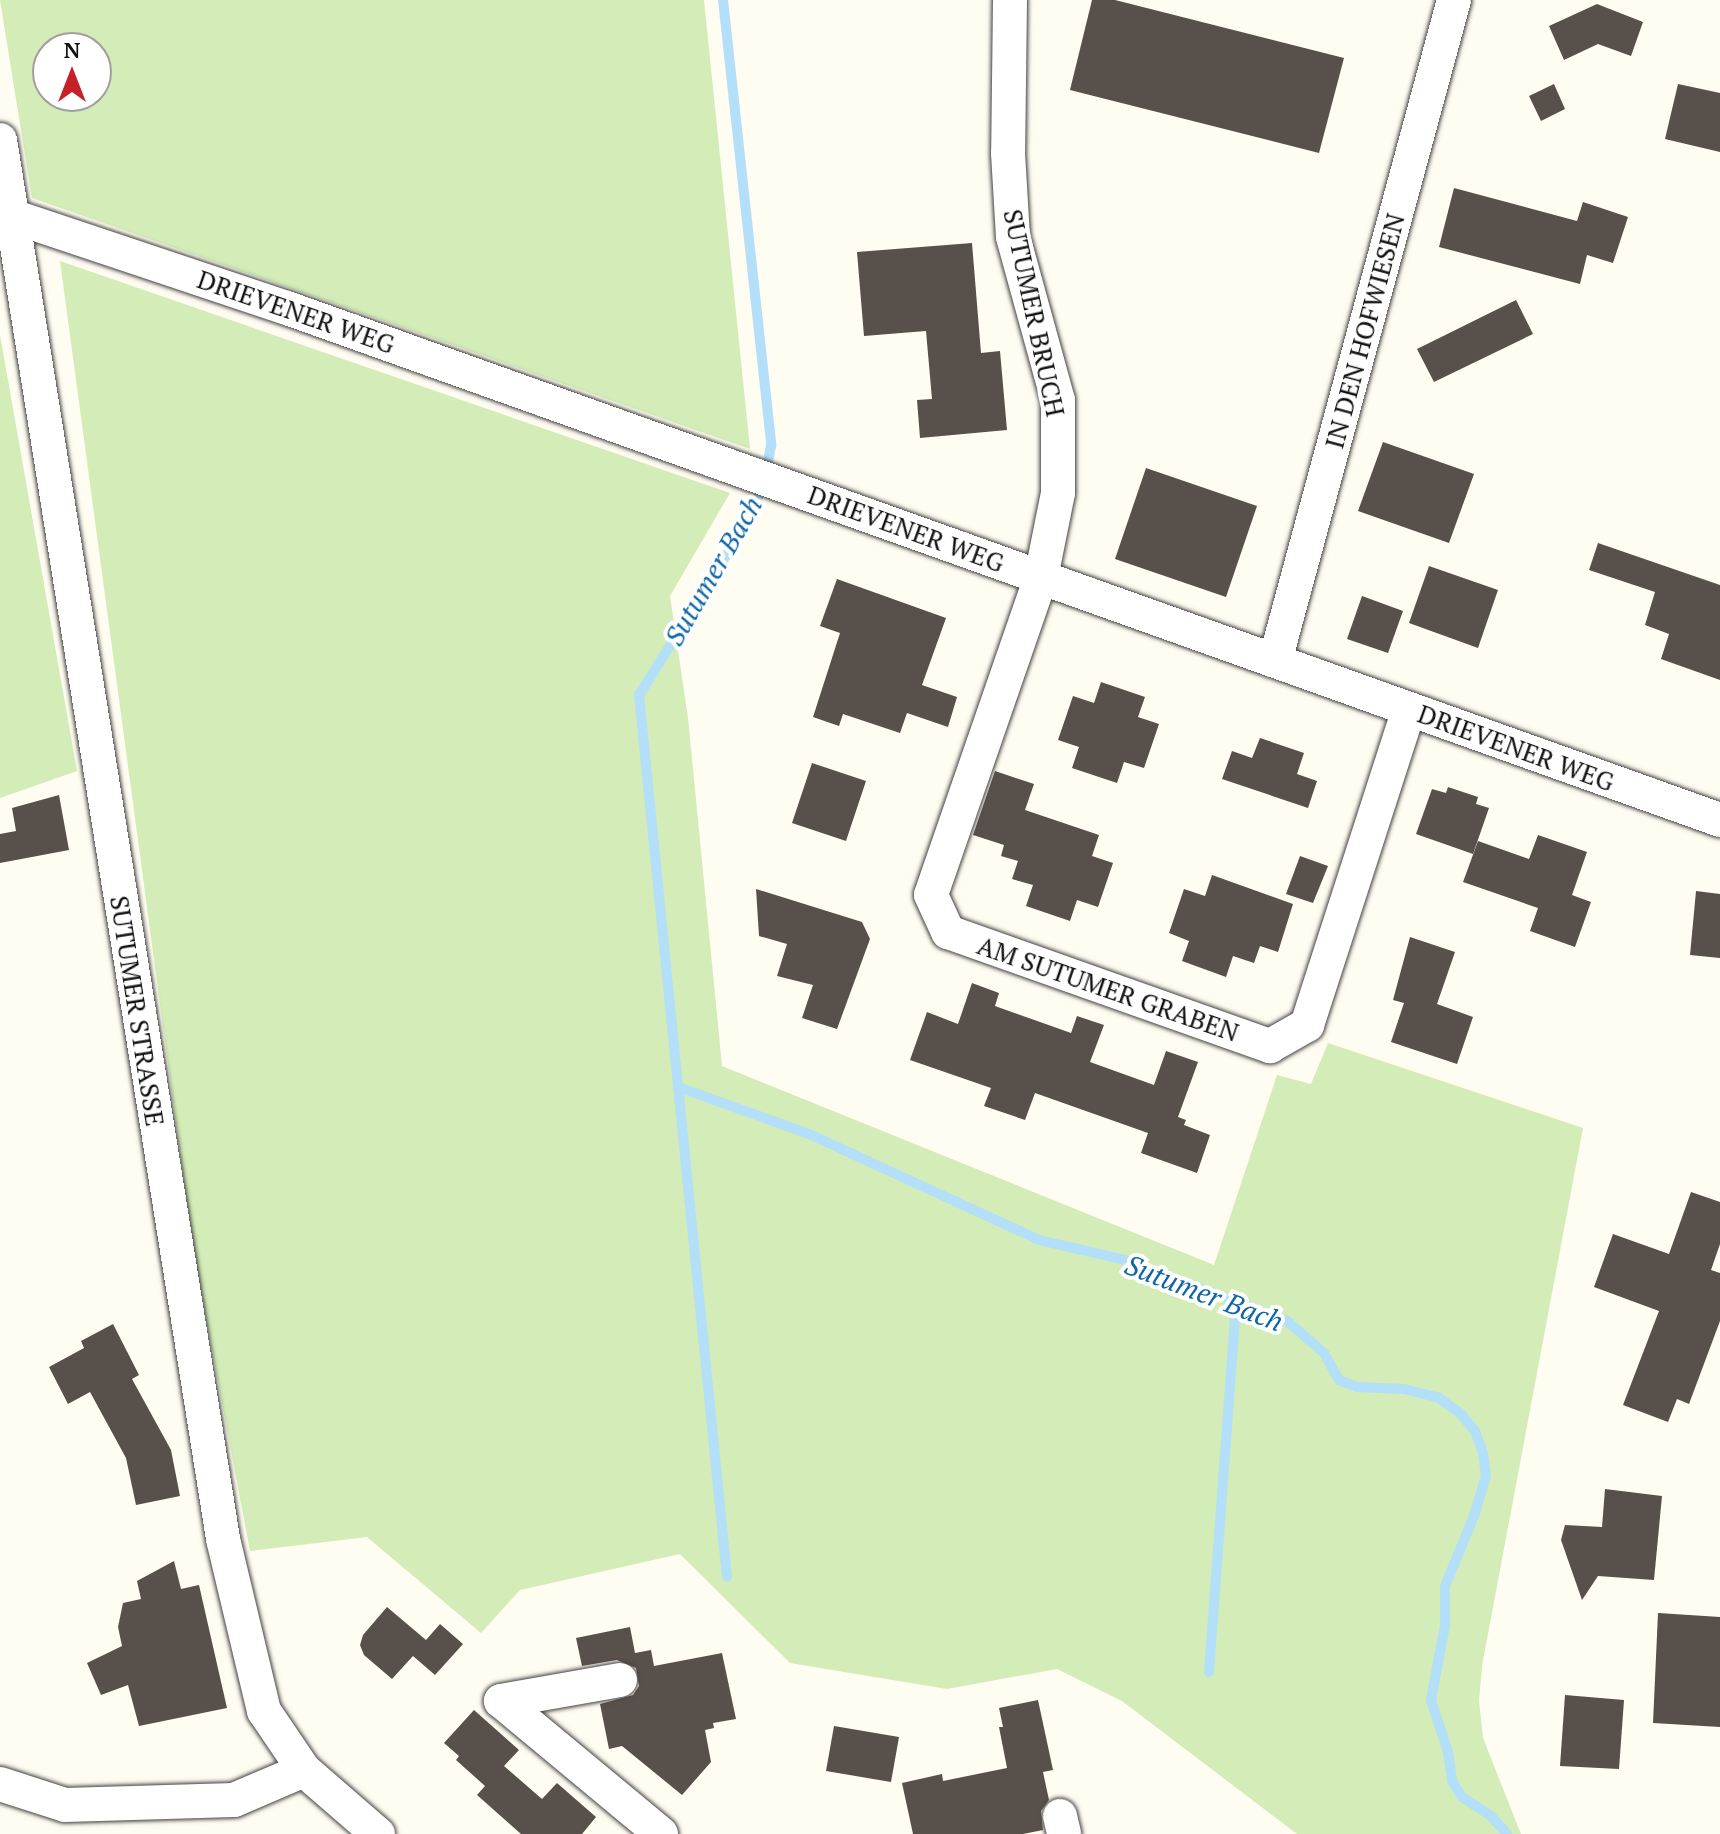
<!DOCTYPE html>
<html>
<head>
<meta charset="utf-8">
<style>
  body { margin:0 }
  #map { position:relative; width:1720px; height:1834px; overflow:hidden; background:#fffcf1; font-family:"PT Serif",serif }
  div>[style] { position:absolute }
  .green>* { inset:0; background:#d3ecb8 }
  .stream>* { height:10px; margin:-5px; padding:0 5px; transform-origin:5px; border-radius:5px; background:#b3dff9 }
  .building>* { inset:0; background:#58504b }
  .roads { filter:drop-shadow(0 0 2px #424242) drop-shadow(0 0 2px #424242) }
  .minor>* { height:34px; margin:-17px; padding:0 17px; transform-origin:17px; border-radius:17px; background:#fff }
  span { translate:-50% -50%; white-space:nowrap; text-align:center; line-height:1.15; -webkit-text-stroke:8px #fff; paint-order:stroke }
  .street-label { font-size:26px; color:#0f0f0f }
  .water-label { font-size:28px; color:#1166a7; font-style:italic }
  .north { position:absolute; left:32px; top:32px; width:80px; height:80px; box-sizing:border-box; background:#fff; border:2px solid #9f9f9f; border-radius:50%; rotate:0deg; font-size:22px; font-weight:700; line-height:32px; text-align:center; color:#0f0f0f }
  .north::after { content:''; display:block; margin:auto; width:28px; height:36px; background:#c62028; clip-path:polygon(50% 0,100% 100%,50% 72%,0 100%) }
</style>
</head>
<body>
<div id="map">
  <div class="green">
    <i style="clip-path:polygon(evenodd,0 0,704px 0,750px 449px,32px 198px,0 0,96px 48px,96px 96px,48px 96px,48px 48px,96px 48px)"></i>
    <i style="clip-path:polygon(60px 261px,730px 493px,670px 596px,688px 718px,722px 1066px,1214px 1265px,1277px 1075px,1311px 1084px,1328px 1043px,1583px 1128px,1482px 1666px,1479px 1701px,1483px 1738px,1521px 1834px,1297px 1834px,1122px 1701px,1057px 1669px,947px 1689px,790px 1663px,680px 1554px,520px 1590px,481px 1633px,367px 1537px,250px 1551px,193px 1249px)"></i>
    <i style="clip-path:polygon(0 335px,77px 771px,0 798px)"></i>
  </div>
  <div class="stream">
    <i style="left:723px;top:0;width:448px;rotate:83.8deg"></i>
    <i style="left:771px;top:445px;width:36px;rotate:100deg"></i>
    <i style="left:765px;top:480px;width:40px;rotate:112deg"></i>
    <i style="left:750px;top:517px;width:210px;rotate:121.9deg"></i>
    <i style="left:639px;top:695px;width:886px;rotate:84.3deg"></i>
    <i style="left:678px;top:1087px;width:139px;rotate:19.7deg"></i>
    <i style="left:809px;top:1134px;width:253px;rotate:24.7deg"></i>
    <i style="left:1039px;top:1240px;width:88px;rotate:13.1deg"></i>
    <i style="left:1125px;top:1260px;width:173px;rotate:20.6deg"></i>
    <i style="left:1287px;top:1321px;width:49px;rotate:40.9deg"></i>
    <i style="left:1324px;top:1353px;width:31px;rotate:61deg"></i>
    <i style="left:1339px;top:1380px;width:19px;rotate:21deg"></i>
    <i style="left:1357px;top:1387px;width:47px;rotate:2.4deg"></i>
    <i style="left:1404px;top:1389px;width:36px;rotate:14deg"></i>
    <i style="left:1439px;top:1398px;width:27px;rotate:36deg"></i>
    <i style="left:1461px;top:1414px;width:22px;rotate:51deg"></i>
    <i style="left:1475px;top:1431px;width:23px;rotate:70deg"></i>
    <i style="left:1483px;top:1453px;width:23px;rotate:83deg"></i>
    <i style="left:1486px;top:1476px;width:42px;rotate:106.7deg"></i>
    <i style="left:1474px;top:1516px;width:76px;rotate:112.5deg"></i>
    <i style="left:1445px;top:1586px;width:39px;rotate:90deg"></i>
    <i style="left:1445px;top:1625px;width:76px;rotate:100.6deg"></i>
    <i style="left:1431px;top:1700px;width:55px;rotate:71.9deg"></i>
    <i style="left:1448px;top:1752px;width:29px;rotate:82deg"></i>
    <i style="left:1452px;top:1781px;width:19px;rotate:58deg"></i>
    <i style="left:1462px;top:1797px;width:35px;rotate:33deg"></i>
    <i style="left:1491px;top:1816px;width:24px;rotate:48deg"></i>
    <i style="left:1209px;top:1672px;width:372px;rotate:-85.8deg"></i>
  </div>
  <div class="building">
    <i style="clip-path:polygon(1092px 0,1115px 0,1344px 58px,1319px 153px,1070px 90px)"></i>
    <i style="clip-path:polygon(1597px 4px,1643px 22px,1631px 56px,1598px 44px,1564px 60px,1549px 26px)"></i>
    <i style="clip-path:polygon(1554px 84px,1565px 109px,1541px 121px,1529px 96px)"></i>
    <i style="clip-path:polygon(1678px 84px,1720px 93px,1720px 152px,1665px 139px)"></i>
    <i style="clip-path:polygon(1454px 188px,1577px 221px,1583px 202px,1628px 217px,1613px 263px,1587px 255px,1580px 284px,1439px 247px)"></i>
    <i style="clip-path:polygon(972px 243px,981px 353px,1000px 351px,1007px 430px,920px 438px,917px 400px,932px 399px,926px 331px,864px 336px,857px 252px)"></i>
    <i style="clip-path:polygon(1516px 300px,1533px 334px,1434px 382px,1417px 349px)"></i>
    <i style="clip-path:polygon(1383px 442px,1474px 474px,1449px 543px,1358px 511px)"></i>
    <i style="clip-path:polygon(1146px 468px,1257px 506px,1226px 597px,1115px 559px)"></i>
    <i style="clip-path:polygon(1598px 543px,1720px 585px,1720px 680px,1661px 659px,1669px 634px,1645px 625px,1655px 592px,1589px 570px)"></i>
    <i style="clip-path:polygon(1429px 566px,1498px 590px,1478px 648px,1409px 623px)"></i>
    <i style="clip-path:polygon(837px 579px,946px 618px,922px 685px,957px 697px,948px 727px,907px 713px,900px 733px,843px 714px,839px 726px,813px 717px,840px 633px,820px 626px)"></i>
    <i style="clip-path:polygon(1362px 596px,1403px 611px,1388px 653px,1347px 639px)"></i>
    <i style="clip-path:polygon(1101px 682px,1145px 697px,1138px 717px,1159px 724px,1144px 768px,1124px 762px,1117px 783px,1072px 768px,1079px 747px,1058px 740px,1073px 696px,1094px 703px)"></i>
    <i style="clip-path:polygon(1260px 738px,1304px 753px,1297px 774px,1317px 781px,1308px 808px,1222px 779px,1232px 751px,1252px 758px)"></i>
    <i style="clip-path:polygon(812px 763px,866px 781px,846px 841px,792px 823px)"></i>
    <i style="clip-path:polygon(995px 771px,1034px 784px,1025px 810px,1099px 835px,1092px 856px,1113px 863px,1098px 907px,1077px 900px,1070px 921px,1026px 906px,1033px 885px,1012px 879px,1018px 861px,1001px 856px,1004px 845px,973px 835px)"></i>
    <i style="clip-path:polygon(1448px 787px,1478px 797px,1476px 804px,1489px 808px,1473px 854px,1416px 834px,1432px 789px,1446px 793px)"></i>
    <i style="clip-path:polygon(59px 795px,69px 850px,0 863px,0 834px,16px 831px,12px 808px)"></i>
    <i style="clip-path:polygon(1538px 835px,1587px 852px,1572px 895px,1591px 902px,1575px 947px,1530px 931px,1538px 908px,1463px 882px,1478px 841px,1529px 859px)"></i>
    <i style="clip-path:polygon(1300px 856px,1328px 866px,1313px 903px,1286px 894px)"></i>
    <i style="clip-path:polygon(1212px 875px,1293px 904px,1278px 952px,1260px 946px,1254px 963px,1233px 956px,1226px 977px,1182px 961px,1189px 941px,1169px 933px,1184px 889px,1205px 896px)"></i>
    <i style="clip-path:polygon(756px 889px,862px 922px,870px 939px,837px 1029px,802px 1018px,813px 985px,777px 976px,787px 944px,759px 936px)"></i>
    <i style="clip-path:polygon(1696px 891px,1720px 894px,1720px 958px,1690px 955px)"></i>
    <i style="clip-path:polygon(1410px 937px,1455px 952px,1437px 1004px,1473px 1017px,1457px 1064px,1391px 1042px,1404px 1003px,1393px 1000px)"></i>
    <i style="clip-path:polygon(972px 983px,999px 993px,995px 1006px,1071px 1033px,1077px 1016px,1104px 1025px,1090px 1062px,1154px 1085px,1166px 1051px,1198px 1062px,1178px 1117px,1186px 1120px,1184px 1125px,1210px 1135px,1197px 1173px,1141px 1153px,1148px 1133px,1035px 1093px,1025px 1120px,984px 1106px,991px 1088px,910px 1060px,927px 1012px,958px 1024px)"></i>
    <i style="clip-path:polygon(1691px 1192px,1720px 1202px,1720px 1244px,1711px 1270px,1720px 1273px,1720px 1321px,1689px 1404px,1677px 1399px,1668px 1422px,1623px 1405px,1659px 1311px,1594px 1287px,1613px 1234px,1669px 1254px)"></i>
    <i style="clip-path:polygon(113px 1324px,139px 1375px,132px 1379px,171px 1450px,180px 1496px,136px 1505px,126px 1458px,90px 1392px,68px 1404px,49px 1367px,84px 1348px,81px 1341px)"></i>
    <i style="clip-path:polygon(1605px 1489px,1662px 1496px,1654px 1580px,1598px 1576px,1582px 1600px,1561px 1540px,1565px 1525px,1602px 1527px)"></i>
    <i style="clip-path:polygon(174px 1561px,181px 1589px,199px 1585px,227px 1708px,139px 1726px,128px 1685px,101px 1695px,87px 1663px,122px 1646px,118px 1627px,123px 1603px,141px 1599px,137px 1581px)"></i>
    <i style="clip-path:polygon(387px 1607px,426px 1640px,440px 1624px,463px 1644px,435px 1675px,413px 1656px,392px 1679px,364px 1655px,360px 1645px,363px 1635px)"></i>
    <i style="clip-path:polygon(1658px 1613px,1720px 1617px,1720px 1727px,1653px 1723px)"></i>
    <i style="clip-path:polygon(630px 1627px,635px 1653px,651px 1650px,654px 1666px,722px 1653px,736px 1719px,713px 1723px,714px 1728px,705px 1730px,711px 1762px,682px 1795px,622px 1746px,609px 1749px,600px 1704px,633px 1695px,639px 1686px,636px 1668px,617px 1660px,582px 1666px,576px 1638px)"></i>
    <i style="clip-path:polygon(1565px 1695px,1624px 1700px,1619px 1769px,1560px 1766px)"></i>
    <i style="clip-path:polygon(1038px 1700px,1053px 1770px,1043px 1772px,1049px 1800px,1041px 1811px,1043px 1830px,1023px 1834px,913px 1834px,902px 1783px,942px 1774px,943px 1781px,1007px 1768px,999px 1727px,1003px 1727px,999px 1708px)"></i>
    <i style="clip-path:polygon(474px 1710px,519px 1750px,504px 1766px,542px 1799px,557px 1783px,596px 1817px,582px 1834px,521px 1834px,477px 1795px,485px 1786px,456px 1760px,459px 1756px,444px 1743px)"></i>
    <i style="clip-path:polygon(834px 1726px,899px 1737px,891px 1782px,826px 1771px)"></i>
  </div>
  <div class="roads">
    <div class="minor">
      <i style="left:1010px;top:0;width:153px;rotate:90.7deg"></i>
      <i style="left:1008px;top:153px;width:84px;rotate:86.6deg"></i>
      <i style="left:1013px;top:237px;width:169px;rotate:74.6deg"></i>
      <i style="left:1058px;top:400px;width:93px;rotate:90deg"></i>
      <i style="left:1058px;top:493px;width:86px;rotate:101.4deg"></i>
      <i style="left:1041px;top:577px;width:336px;rotate:109.1deg"></i>
      <i style="left:931px;top:895px;width:41px;rotate:65.3deg"></i>
      <i style="left:948px;top:932px;width:342px;rotate:19.5deg"></i>
      <i style="left:1270px;top:1046px;width:43px;rotate:-29.6deg"></i>
      <i style="left:1307px;top:1025px;width:331px;rotate:-72.1deg"></i>
      <i style="left:0;top:140px;width:1417px;rotate:80.94deg"></i>
      <i style="left:223px;top:1539px;width:177px;rotate:76.6deg"></i>
      <i style="left:264px;top:1711px;width:71px;rotate:55.9deg"></i>
      <i style="left:304px;top:1770px;width:98px;rotate:40.9deg"></i>
      <i style="left:0;top:212px;width:303px;rotate:18.5deg"></i>
      <i style="left:287px;top:308px;width:1522px;rotate:19.66deg"></i>
      <i style="left:1275px;top:661px;width:685px;rotate:-74.85deg"></i>
      <i style="left:620px;top:1680px;width:121px;rotate:170deg"></i>
      <i style="left:501px;top:1701px;width:208px;rotate:39.7deg"></i>
      <i style="left:0;top:1784px;width:68px;rotate:17.9deg"></i>
      <i style="left:65px;top:1805px;width:169px;rotate:-1.7deg"></i>
      <i style="left:234px;top:1800px;width:76px;rotate:-23.2deg"></i>
      <i style="left:1060px;top:1816px;width:18px;rotate:77deg"></i>
    </div>
  </div>
  <div class="street-label">
    <span style="left:296px;top:312px;rotate:19deg">DRIEVENER WEG</span>
    <span style="left:1034px;top:313px;rotate:78deg">SUTUMER BRUCH</span>
    <span style="left:1365px;top:331px;rotate:-75deg">IN DEN HOFWIESEN</span>
    <span style="left:906px;top:529px;rotate:20deg">DRIEVENER WEG</span>
    <span style="left:1516px;top:748px;rotate:20deg">DRIEVENER WEG</span>
    <span style="left:1108px;top:989px;rotate:19deg">AM SUTUMER GRABEN</span>
    <span style="left:137px;top:1011px;rotate:81deg">SUTUMER STRASSE</span>
  </div>
  <div class="water-label">
    <span style="left:713px;top:571px;rotate:-60deg">Sutumer Bach</span>
    <span style="left:1204px;top:1293px;rotate:21deg">Sutumer Bach</span>
  </div>
  <div class="north">N</div>
</div>
</body>
</html>
